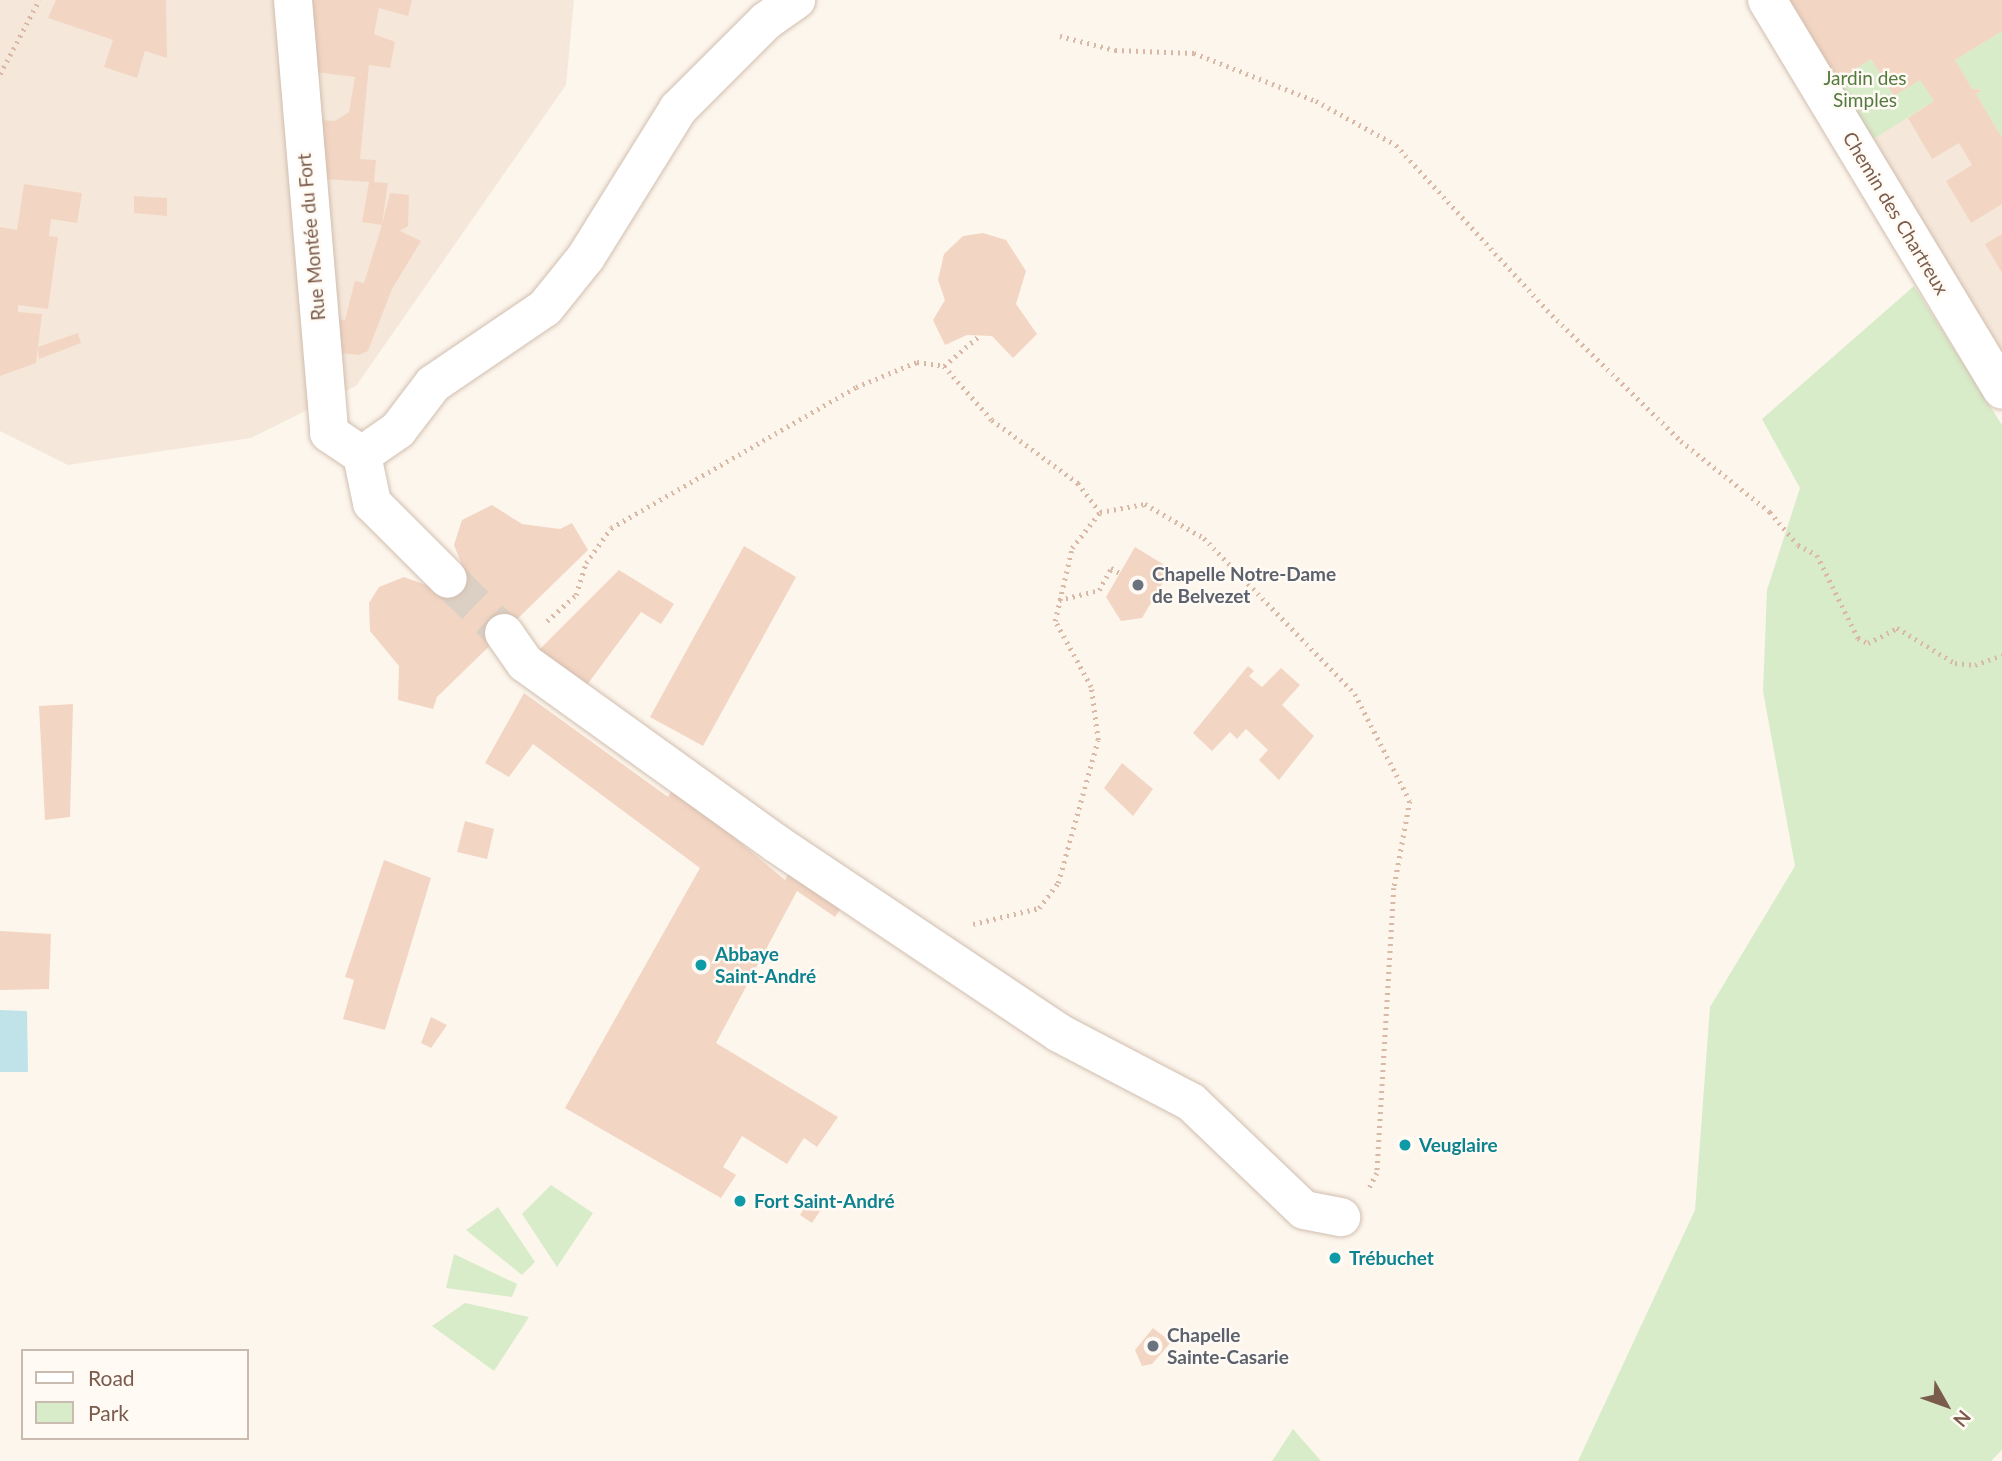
<!DOCTYPE html>
<html>
<head>
<meta charset="utf-8">
<style>
  body { margin:0 }
  #map { position:relative; width:2002px; height:1461px; overflow:hidden; background:#fdf6ec; font-family:Lato,sans-serif }
  div>[style] { position:absolute }
  .residential>* { inset:0; background:#f5e8da }
  .green>* { inset:0; background:#d8ecc9 }
  .water>* { inset:0; background:#bfe3e8 }
  .building>* { inset:0; background:#f3d5c3 }
  .minor-tunnel>* { height:38px; margin-top:-19px; transform-origin:0; background:repeating-linear-gradient(90deg,#dcd0c4 0 38px,transparent 0 57px) }
  .path>* { height:4.5px; margin-top:-2.25px; transform-origin:0; background:repeating-linear-gradient(90deg,#d9b8a5 0 2px,transparent 0 7px) }
  .roads { filter:drop-shadow(0 0 2px #d1beb0) drop-shadow(0 0 2px #d1beb0) }
  .minor>* { height:38px; margin:-19px; padding:0 19px; transform-origin:19px; border-radius:19px; background:#fff }
  .dots>* { width:19px; height:19px; translate:-50% -50%; box-sizing:border-box; border:4px solid #fffaf3; border-radius:50% }
  span { translate:-50% -50%; white-space:nowrap; text-align:center; line-height:1.15; -webkit-text-stroke:5px #fffaf3; paint-order:stroke }
  .park-label { font-size:19px; color:#537a41 }
  .street-label { font-size:19px; color:#7a5c4d }
  .worship-label { font-size:19px; color:#5b616d; font-weight:700 }
  .left { translate:0 -50%; text-align:left }
  .culture-label { font-size:19px; color:#0d838f; font-weight:700 }
  .legend { position:absolute; left:21px; top:1349px; width:228px; height:91px; box-sizing:border-box; background:#fffaf3; border:2px solid #cabbb1; margin:0; padding:9px 12px; list-style:none; font-size:21px; color:#7a5c4d }
  .legend li { display:flex; align-items:center; gap:14px; height:35px }
  .legend b { width:35px; border:2px solid #cabbb1 }
  .north { position:absolute; left:1911px; top:1370px; width:70px; height:70px; -webkit-text-stroke:5px #fffaf3; paint-order:stroke; rotate:130deg; font-size:19px; font-weight:700; line-height:28px; text-align:center; color:#7a5c4d }
  .north::after { content:''; display:block; margin:auto; width:24px; height:32px; background:#7a5c4d; clip-path:polygon(50% 0,100% 100%,50% 72%,0 100%) }
</style>
</head>
<body>
<div id="map">
  <div class="residential">
    <i style="clip-path:polygon(0 0,574px 0,566px 85px,356px 386px,251px 438px,68px 465px,0 431px)"></i>
    <i style="clip-path:polygon(1772px 0,2002px 0,2002px 380px)"></i>
  </div>
  <div class="green">
    <i style="clip-path:polygon(2002px 31px,2002px 138px,1976px 94px,1982px 89px,1972px 89px,1955px 60px)"></i>
    <i style="clip-path:polygon(1871px 59px,1894px 96px,1920px 80px,1934px 101px,1872px 140px,1835px 82px)"></i>
    <i style="clip-path:polygon(1914px 286px,2002px 425px,2002px 1450px,1991px 1461px,1578px 1461px,1695px 1210px,1710px 1007px,1795px 866px,1763px 691px,1767px 590px,1800px 488px,1762px 419px)"></i>
    <i style="clip-path:polygon(551px 1185px,593px 1213px,557px 1267px,522px 1214px)"></i>
    <i style="clip-path:polygon(498px 1207px,535px 1262px,522px 1275px,466px 1230px)"></i>
    <i style="clip-path:polygon(454px 1254px,517px 1284px,512px 1297px,446px 1288px)"></i>
    <i style="clip-path:polygon(465px 1303px,529px 1317px,494px 1371px,432px 1326px)"></i>
    <i style="clip-path:polygon(1293px 1429px,1321px 1461px,1272px 1461px)"></i>
  </div>
  <div class="water">
    <i style="clip-path:polygon(0 1010px,27px 1011px,28px 1072px,0 1072px)"></i>
  </div>
  <div class="building">
    <i style="clip-path:polygon(56px 0,166px 0,167px 58px,145px 51px,137px 78px,104px 67px,113px 40px,48px 18px)"></i>
    <i style="clip-path:polygon(311px 0,412px 0,408px 16px,379px 8px,374px 34px,395px 42px,390px 68px,369px 65px,360px 159px,376px 160px,374px 182px,388px 183px,382px 225px,390px 193px,409px 195px,408px 226px,400px 231px,421px 241px,392px 289px,368px 351px,359px 355px,340px 353px,337px 319px,345px 320px,355px 281px,364px 283px,382px 225px,362px 222px,369px 182px,325px 179px,319px 120px,335px 121px,349px 112px,355px 77px,314px 72px)"></i>
    <i style="clip-path:polygon(1786px 0,2002px 0,2002px 31px,1955px 60px,1972px 89px,1982px 90px,1976px 94px,2002px 138px,2002px 204px,1971px 223px,1946px 181px,1972px 165px,1959px 143px,1932px 159px,1908px 118px,1934px 101px,1920px 80px,1894px 96px,1871px 59px,1835px 82px)"></i>
    <i style="clip-path:polygon(24px 184px,82px 193px,77px 223px,51px 219px,49px 236px,58px 237px,48px 309px,18px 305px,18px 312px,42px 314px,38px 347px,78px 333px,81px 343px,39px 359px,38px 347px,36px 363px,0 376px,0 227px,17px 230px)"></i>
    <i style="clip-path:polygon(134px 196px,167px 198px,167px 216px,134px 213px)"></i>
    <i style="clip-path:polygon(983px 233px,1006px 240px,1026px 271px,1016px 304px,1037px 334px,1013px 358px,992px 336px,967px 335px,945px 345px,933px 320px,945px 300px,938px 280px,944px 254px,963px 236px)"></i>
    <i style="clip-path:polygon(2002px 234px,2002px 273px,1985px 244px)"></i>
    <i style="clip-path:polygon(492px 505px,522px 524px,560px 529px,572px 523px,588px 550px,437px 697px,433px 709px,398px 700px,399px 666px,370px 631px,369px 603px,379px 587px,404px 577px,437px 589px,462px 565px,454px 545px,462px 520px)"></i>
    <i style="clip-path:polygon(744px 546px,796px 577px,703px 746px,650px 717px)"></i>
    <i style="clip-path:polygon(1135px 547px,1171px 569px,1142px 618px,1121px 621px,1106px 597px)"></i>
    <i style="clip-path:polygon(619px 570px,674px 604px,661px 624px,641px 612px,581px 693px,539px 650px)"></i>
    <i style="clip-path:polygon(1248px 666px,1254px 671px,1249px 676px,1262px 687px,1281px 668px,1300px 685px,1282px 705px,1314px 736px,1279px 780px,1259px 760px,1268px 750px,1246px 729px,1237px 739px,1230px 732px,1212px 751px,1193px 733px)"></i>
    <i style="clip-path:polygon(524px 693px,668px 797px,674px 787px,785px 880px,789px 873px,841px 908px,835px 917px,797px 891px,716px 1043px,838px 1117px,817px 1147px,804px 1138px,787px 1164px,742px 1136px,723px 1167px,736px 1175px,721px 1198px,565px 1108px,700px 868px,533px 744px,509px 777px,485px 763px)"></i>
    <i style="clip-path:polygon(73px 704px,70px 817px,45px 820px,39px 706px)"></i>
    <i style="clip-path:polygon(1122px 763px,1153px 789px,1133px 816px,1104px 788px)"></i>
    <i style="clip-path:polygon(465px 821px,494px 829px,487px 859px,457px 852px)"></i>
    <i style="clip-path:polygon(384px 860px,431px 878px,385px 1030px,343px 1019px,354px 980px,345px 977px)"></i>
    <i style="clip-path:polygon(0 931px,51px 934px,49px 989px,0 990px)"></i>
    <i style="clip-path:polygon(431px 1017px,447px 1025px,431px 1048px,421px 1043px)"></i>
    <i style="clip-path:polygon(812px 1197px,824px 1205px,812px 1223px,800px 1215px)"></i>
    <i style="clip-path:polygon(1153px 1328px,1171px 1342px,1152px 1364px,1142px 1366px,1135px 1350px)"></i>
  </div>
  <div class="minor-tunnel">
    <i style="left:448px;top:579px;width:78px;rotate:44deg"></i>
  </div>
  <div class="path">
    <i style="left:1060px;top:36px;width:57px;rotate:14.3deg"></i>
    <i style="left:1115px;top:50px;width:79px;rotate:2.2deg"></i>
    <i style="left:1194px;top:53px;width:131px;rotate:21.5deg"></i>
    <i style="left:1316px;top:101px;width:91px;rotate:28.8deg"></i>
    <i style="left:1396px;top:145px;width:231px;rotate:47.5deg"></i>
    <i style="left:1552px;top:315px;width:180px;rotate:44.3deg"></i>
    <i style="left:1681px;top:441px;width:114px;rotate:38.6deg"></i>
    <i style="left:1770px;top:512px;width:43px;rotate:49.7deg"></i>
    <i style="left:1798px;top:545px;width:21px;rotate:28deg"></i>
    <i style="left:1817px;top:555px;width:93px;rotate:63.7deg"></i>
    <i style="left:1858px;top:638px;width:11px;rotate:27deg"></i>
    <i style="left:1868px;top:643px;width:33px;rotate:-27deg"></i>
    <i style="left:1897px;top:628px;width:68px;rotate:31.1deg"></i>
    <i style="left:1955px;top:663px;width:20px;rotate:6deg"></i>
    <i style="left:1975px;top:665px;width:29px;rotate:-20deg"></i>
    <i style="left:0;top:74px;width:84px;rotate:-62.2deg"></i>
    <i style="left:944px;top:366px;width:72px;rotate:48.4deg"></i>
    <i style="left:992px;top:420px;width:107px;rotate:36.2deg"></i>
    <i style="left:1078px;top:483px;width:36px;rotate:53deg"></i>
    <i style="left:1100px;top:512px;width:46px;rotate:-10.1deg"></i>
    <i style="left:1145px;top:504px;width:68px;rotate:30deg"></i>
    <i style="left:1204px;top:538px;width:217px;rotate:45.9deg"></i>
    <i style="left:1355px;top:694px;width:120px;rotate:62.8deg"></i>
    <i style="left:1410px;top:801px;width:88px;rotate:100.4deg"></i>
    <i style="left:1394px;top:888px;width:286px;rotate:93.4deg"></i>
    <i style="left:1377px;top:1173px;width:18px;rotate:117deg"></i>
    <i style="left:1059px;top:600px;width:41px;rotate:-14deg"></i>
    <i style="left:1099px;top:590px;width:25px;rotate:-61deg"></i>
    <i style="left:1111px;top:568px;width:10px;rotate:29deg"></i>
    <i style="left:547px;top:621px;width:39px;rotate:-42deg"></i>
    <i style="left:576px;top:595px;width:34px;rotate:-73deg"></i>
    <i style="left:586px;top:563px;width:43px;rotate:-54.5deg"></i>
    <i style="left:611px;top:528px;width:283px;rotate:-29.9deg"></i>
    <i style="left:856px;top:387px;width:66px;rotate:-22.3deg"></i>
    <i style="left:917px;top:362px;width:27px;rotate:8deg"></i>
    <i style="left:944px;top:366px;width:46px;rotate:-40.6deg"></i>
    <i style="left:973px;top:924px;width:68px;rotate:-13.6deg"></i>
    <i style="left:1039px;top:908px;width:31px;rotate:-53deg"></i>
    <i style="left:1058px;top:883px;width:148px;rotate:-74.4deg"></i>
    <i style="left:1098px;top:740px;width:53px;rotate:-97.5deg"></i>
    <i style="left:1091px;top:687px;width:75px;rotate:-118.6deg"></i>
    <i style="left:1055px;top:621px;width:75px;rotate:-76.9deg"></i>
    <i style="left:1072px;top:548px;width:46px;rotate:-52.1deg"></i>
  </div>
  <div class="roads">
    <div class="minor">
      <i style="left:293px;top:0;width:434px;rotate:85.2deg"></i>
      <i style="left:329px;top:433px;width:40px;rotate:34deg"></i>
      <i style="left:1767px;top:0;width:455px;rotate:58.9deg"></i>
      <i style="left:362px;top:455px;width:44px;rotate:-34.8deg"></i>
      <i style="left:398px;top:430px;width:58px;rotate:-52.7deg"></i>
      <i style="left:433px;top:384px;width:135px;rotate:-34.2deg"></i>
      <i style="left:545px;top:308px;width:65px;rotate:-51.2deg"></i>
      <i style="left:586px;top:257px;width:174px;rotate:-58.1deg"></i>
      <i style="left:678px;top:109px;width:124px;rotate:-45deg"></i>
      <i style="left:766px;top:21px;width:37px;rotate:-35deg"></i>
      <i style="left:362px;top:455px;width:49px;rotate:78.2deg"></i>
      <i style="left:372px;top:503px;width:107px;rotate:45deg"></i>
      <i style="left:504px;top:633px;width:37px;rotate:55deg"></i>
      <i style="left:525px;top:663px;width:310px;rotate:35.7deg"></i>
      <i style="left:777px;top:844px;width:339px;rotate:33.8deg"></i>
      <i style="left:1059px;top:1033px;width:149px;rotate:27.6deg"></i>
      <i style="left:1191px;top:1102px;width:156px;rotate:43.7deg"></i>
      <i style="left:1304px;top:1210px;width:38px;rotate:11deg"></i>
    </div>
  </div>
  <div class="dots">
    <i style="left:1138px;top:585px;background:#6b7280"></i>
    <i style="left:701px;top:965px;background:#0f9aa8"></i>
    <i style="left:1405px;top:1145px;background:#0f9aa8"></i>
    <i style="left:740px;top:1201px;background:#0f9aa8"></i>
    <i style="left:1335px;top:1258px;background:#0f9aa8"></i>
    <i style="left:1153px;top:1346px;background:#6b7280"></i>
  </div>
  <div class="park-label">
    <span style="left:1865px;top:89px">Jardin des<br>Simples</span>
  </div>
  <div class="street-label">
    <span style="left:1896px;top:213px;rotate:59deg">Chemin des Chartreux</span>
    <span style="left:311px;top:237px;rotate:-95deg">Rue Montée du Fort</span>
  </div>
  <div class="worship-label">
    <span class="left" style="left:1152px;top:585px">Chapelle Notre-Dame<br>de Belvezet</span>
    <span class="left" style="left:1167px;top:1346px">Chapelle<br>Sainte-Casarie</span>
  </div>
  <div class="culture-label">
    <span class="left" style="left:715px;top:965px">Abbaye<br>Saint-André</span>
    <span class="left" style="left:1419px;top:1145px">Veuglaire</span>
    <span class="left" style="left:754px;top:1201px">Fort Saint-André</span>
    <span class="left" style="left:1349px;top:1258px">Trébuchet</span>
  </div>
  <ul class="legend">
  <li><b style="height:9px;background:#fff"></b>Road</li>
  <li><b style="height:19px;background:#d8ecc9"></b>Park</li>
  </ul>
  <div class="north">N</div>
</div>
</body>
</html>
